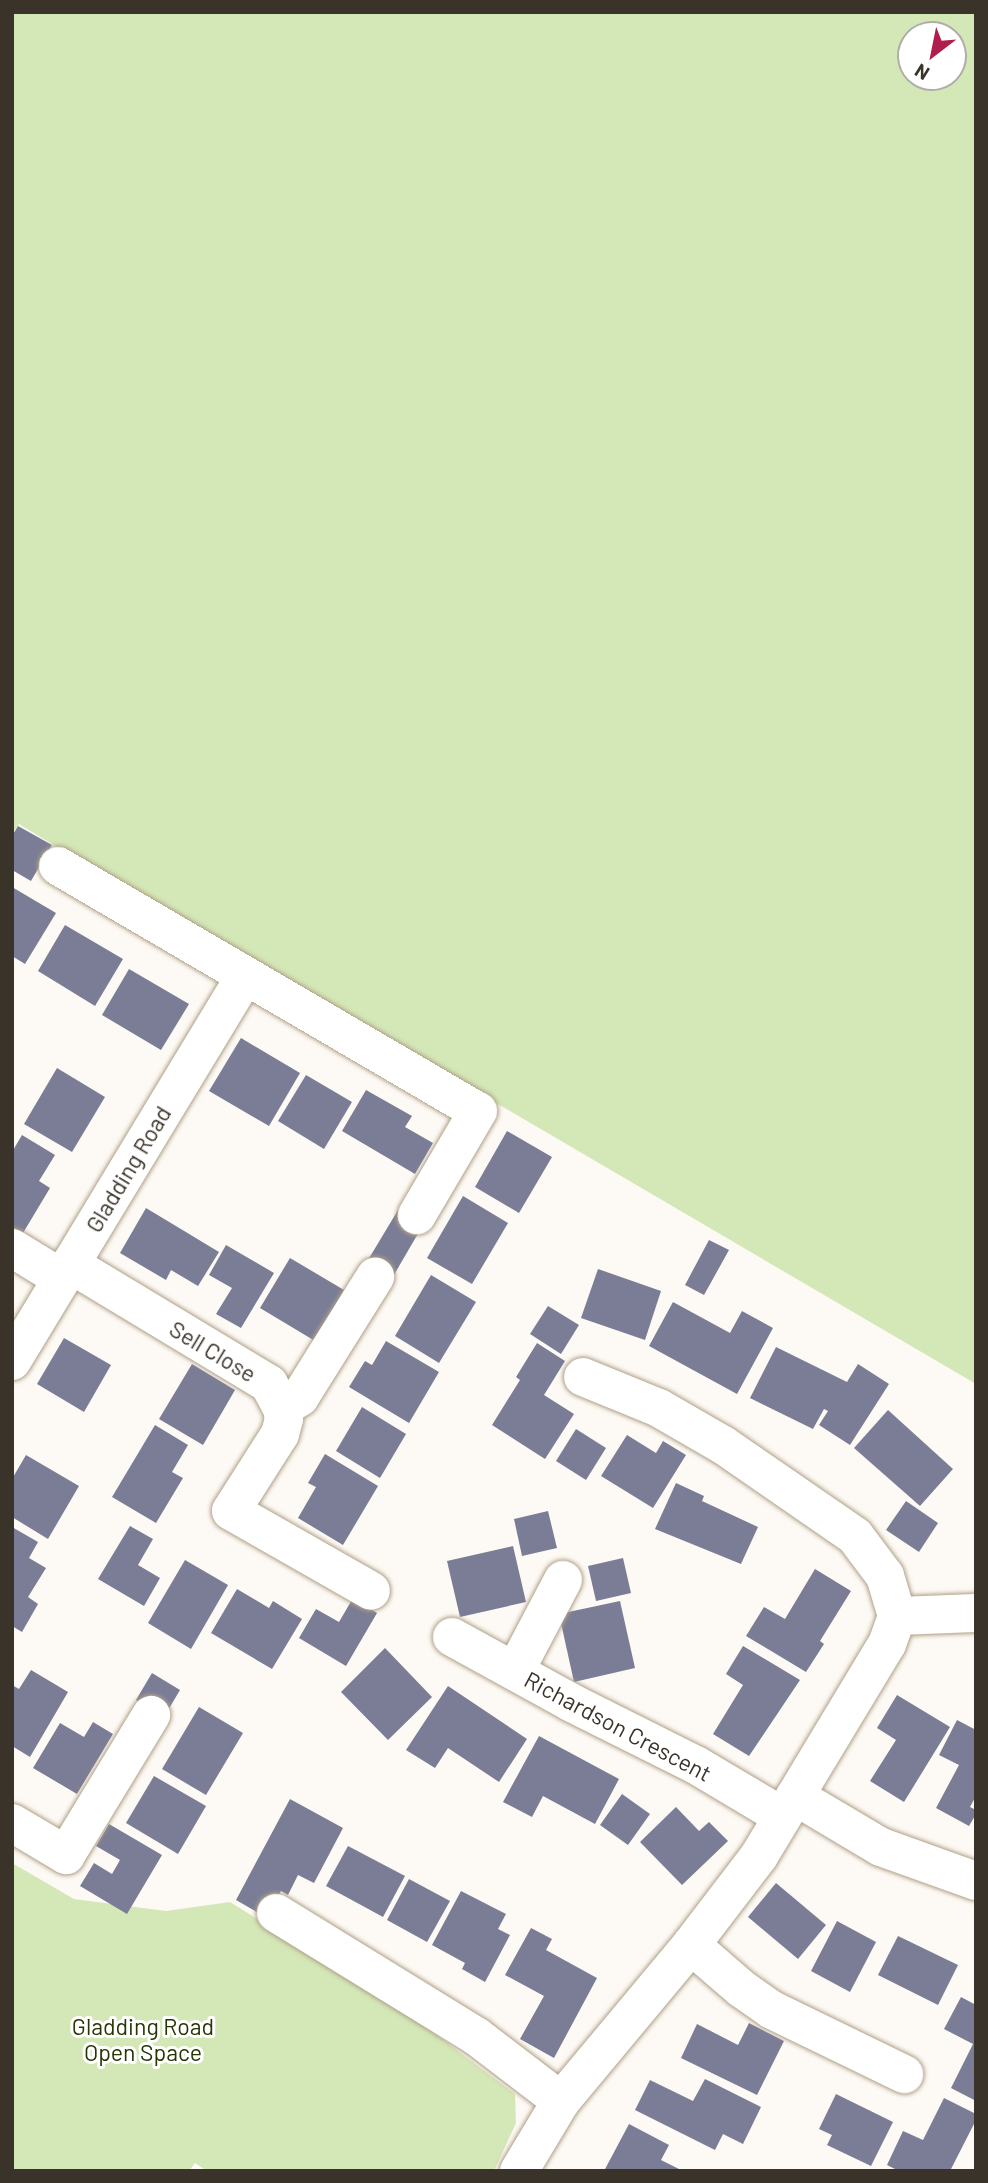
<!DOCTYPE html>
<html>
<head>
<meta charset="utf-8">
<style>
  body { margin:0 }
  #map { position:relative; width:988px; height:2183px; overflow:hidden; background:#fdf9f4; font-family:Barlow,sans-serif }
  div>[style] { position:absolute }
  .green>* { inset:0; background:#d4e7b7 }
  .building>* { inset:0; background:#7b7d96 }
  .roads { filter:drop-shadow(0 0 2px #afa087) drop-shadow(0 0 2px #afa087) }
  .minor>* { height:38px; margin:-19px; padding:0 19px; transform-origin:19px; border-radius:19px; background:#fff }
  span { translate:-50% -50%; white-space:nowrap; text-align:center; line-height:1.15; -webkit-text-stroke:6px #fff; paint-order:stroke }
  .street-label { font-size:23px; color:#393329 }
  .park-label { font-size:23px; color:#263600 }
  .frame { position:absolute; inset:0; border:14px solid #393329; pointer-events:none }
  .north { position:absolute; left:897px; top:21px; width:70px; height:70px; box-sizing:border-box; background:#fff; border:2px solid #b0ada9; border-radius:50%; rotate:212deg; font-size:19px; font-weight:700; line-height:28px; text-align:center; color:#393329 }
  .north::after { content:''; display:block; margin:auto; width:24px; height:32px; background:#b01e4b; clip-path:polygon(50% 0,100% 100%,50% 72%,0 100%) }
</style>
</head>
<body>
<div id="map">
  <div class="green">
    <i style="clip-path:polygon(evenodd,12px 12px,976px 12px,976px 1384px,510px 1111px,256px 968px,19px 824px,12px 834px,12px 12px,911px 35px,953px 35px,953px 77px,911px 77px,911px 35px)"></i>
    <i style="clip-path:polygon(12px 1863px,74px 1899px,166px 1911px,230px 1902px,402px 2009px,515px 2094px,516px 2123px,494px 2171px,207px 2171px,195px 2163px,189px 2171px,12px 2171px)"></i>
  </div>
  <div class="building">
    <i style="clip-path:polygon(18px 826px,52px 845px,31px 881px,12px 870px,12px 836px)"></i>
    <i style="clip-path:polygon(12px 887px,56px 913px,25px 964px,12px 956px)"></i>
    <i style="clip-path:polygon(65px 925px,123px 959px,95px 1006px,38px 971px)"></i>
    <i style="clip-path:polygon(129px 969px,189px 1004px,161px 1050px,102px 1015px)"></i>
    <i style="clip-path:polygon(241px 1038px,300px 1073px,269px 1126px,209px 1091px)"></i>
    <i style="clip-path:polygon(57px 1068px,105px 1097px,72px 1152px,24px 1124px)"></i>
    <i style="clip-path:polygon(306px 1075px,352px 1102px,324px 1149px,278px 1121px)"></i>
    <i style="clip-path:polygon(366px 1090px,412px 1116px,405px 1127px,433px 1143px,415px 1174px,342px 1131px)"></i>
    <i style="clip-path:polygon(507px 1131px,552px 1157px,519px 1213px,475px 1187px)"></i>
    <i style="clip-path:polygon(22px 1135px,55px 1155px,39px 1181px,50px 1188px,23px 1233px,12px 1227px,12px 1152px)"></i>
    <i style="clip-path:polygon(463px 1196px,508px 1223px,472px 1284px,427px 1258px)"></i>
    <i style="clip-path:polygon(146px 1208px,219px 1252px,198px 1286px,171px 1270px,166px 1280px,120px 1253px)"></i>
    <i style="clip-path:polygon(398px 1210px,423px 1225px,391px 1280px,365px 1265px)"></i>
    <i style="clip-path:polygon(709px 1240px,729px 1250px,704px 1295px,685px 1285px)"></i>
    <i style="clip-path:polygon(226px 1245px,274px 1273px,241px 1328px,216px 1314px,232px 1288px,209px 1275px)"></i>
    <i style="clip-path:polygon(290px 1258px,344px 1290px,315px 1341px,260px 1308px)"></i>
    <i style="clip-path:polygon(598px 1269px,661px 1291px,645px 1340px,581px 1318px)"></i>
    <i style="clip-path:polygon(431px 1275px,476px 1302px,439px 1363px,395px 1336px)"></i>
    <i style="clip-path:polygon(673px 1302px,730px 1333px,742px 1311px,773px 1328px,737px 1394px,649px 1346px)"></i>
    <i style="clip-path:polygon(548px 1306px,579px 1325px,561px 1354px,530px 1334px)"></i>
    <i style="clip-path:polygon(64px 1338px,111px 1365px,84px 1412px,37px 1384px)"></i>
    <i style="clip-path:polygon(386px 1341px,439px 1372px,409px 1423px,349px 1387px,365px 1361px,372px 1365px)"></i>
    <i style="clip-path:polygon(537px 1343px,565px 1361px,544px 1395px,574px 1414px,545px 1459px,492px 1425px,520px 1380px,516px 1377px)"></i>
    <i style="clip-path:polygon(776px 1347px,847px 1382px,858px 1364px,889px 1384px,850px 1445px,819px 1425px,828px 1411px,824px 1409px,813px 1429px,750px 1398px)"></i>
    <i style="clip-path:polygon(192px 1364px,235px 1390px,203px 1445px,159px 1419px)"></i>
    <i style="clip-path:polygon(362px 1407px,406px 1434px,380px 1478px,336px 1451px)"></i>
    <i style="clip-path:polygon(888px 1410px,953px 1469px,920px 1506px,854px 1448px)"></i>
    <i style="clip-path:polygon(155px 1425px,188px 1445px,172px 1472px,183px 1478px,156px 1523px,112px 1497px)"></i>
    <i style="clip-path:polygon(576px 1429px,606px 1448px,586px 1480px,556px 1461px)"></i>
    <i style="clip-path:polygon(627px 1435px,656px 1453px,663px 1441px,686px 1455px,653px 1508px,601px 1476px)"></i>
    <i style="clip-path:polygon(325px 1454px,378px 1486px,343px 1545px,298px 1518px,316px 1487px,308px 1483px)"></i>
    <i style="clip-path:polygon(26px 1455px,79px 1486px,48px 1539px,12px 1517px,12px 1479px)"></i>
    <i style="clip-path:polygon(676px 1483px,704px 1496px,702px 1501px,758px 1527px,741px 1564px,655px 1529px)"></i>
    <i style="clip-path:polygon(906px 1501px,938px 1523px,919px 1552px,886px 1530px)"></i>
    <i style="clip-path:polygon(548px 1511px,557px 1548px,522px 1556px,514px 1519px)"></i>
    <i style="clip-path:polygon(130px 1526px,153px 1539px,138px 1565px,160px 1578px,144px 1606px,98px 1579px)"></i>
    <i style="clip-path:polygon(12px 1527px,38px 1542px,29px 1558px,46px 1568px,28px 1597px,38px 1604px,22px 1632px,12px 1626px)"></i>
    <i style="clip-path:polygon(513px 1546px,526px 1602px,460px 1617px,447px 1561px)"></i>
    <i style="clip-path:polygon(623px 1558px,631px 1593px,596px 1601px,588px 1566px)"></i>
    <i style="clip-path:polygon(185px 1560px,228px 1585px,191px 1649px,148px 1623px)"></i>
    <i style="clip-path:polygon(815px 1569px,851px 1591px,820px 1641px,824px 1644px,806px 1672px,746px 1636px,764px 1607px,785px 1619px)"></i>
    <i style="clip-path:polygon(237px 1589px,269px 1608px,273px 1601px,302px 1619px,272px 1669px,211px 1633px)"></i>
    <i style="clip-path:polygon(353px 1598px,377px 1613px,346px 1666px,299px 1638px,316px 1609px,339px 1622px)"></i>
    <i style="clip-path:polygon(620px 1601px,635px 1668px,574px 1682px,559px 1614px)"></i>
    <i style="clip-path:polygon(743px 1646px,800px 1680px,749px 1756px,713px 1734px,743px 1685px,726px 1674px)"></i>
    <i style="clip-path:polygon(385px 1648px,432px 1697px,388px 1740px,341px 1692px)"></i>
    <i style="clip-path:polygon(31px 1670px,68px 1692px,30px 1757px,12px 1746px,12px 1685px,19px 1689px)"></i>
    <i style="clip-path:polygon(152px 1673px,180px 1690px,164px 1717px,136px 1700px)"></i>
    <i style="clip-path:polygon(448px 1686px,527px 1739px,499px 1782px,448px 1748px,435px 1768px,406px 1750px)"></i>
    <i style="clip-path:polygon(897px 1695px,950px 1727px,904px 1802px,870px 1781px,896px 1740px,877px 1728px)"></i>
    <i style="clip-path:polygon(199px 1707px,243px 1733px,206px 1795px,162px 1769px)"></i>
    <i style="clip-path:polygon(957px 1720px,976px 1730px,976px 1796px,970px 1807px,976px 1810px,976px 1814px,969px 1826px,936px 1808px,959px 1765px,939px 1755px)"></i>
    <i style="clip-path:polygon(93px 1722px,113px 1734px,77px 1794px,33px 1768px,60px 1723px,84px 1737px)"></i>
    <i style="clip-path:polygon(539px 1736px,619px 1779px,595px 1824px,543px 1796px,532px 1817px,503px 1802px)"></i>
    <i style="clip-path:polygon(154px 1776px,206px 1806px,178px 1854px,126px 1823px)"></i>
    <i style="clip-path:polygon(622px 1794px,650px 1814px,628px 1845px,600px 1825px)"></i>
    <i style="clip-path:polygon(290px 1799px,343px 1828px,314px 1883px,298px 1875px,288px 1895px,281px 1891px,267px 1918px,236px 1900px)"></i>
    <i style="clip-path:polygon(676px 1807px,699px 1831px,709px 1822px,728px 1841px,682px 1885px,640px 1842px)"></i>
    <i style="clip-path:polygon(109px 1824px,162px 1855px,127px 1914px,80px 1886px,94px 1863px,112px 1874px,120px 1860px,96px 1846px)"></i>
    <i style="clip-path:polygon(348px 1846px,405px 1876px,383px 1917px,326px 1886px)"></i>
    <i style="clip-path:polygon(409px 1879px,450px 1901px,427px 1942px,387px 1920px)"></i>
    <i style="clip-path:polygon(776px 1883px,826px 1925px,798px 1959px,748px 1917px)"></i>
    <i style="clip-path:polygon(461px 1891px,506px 1914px,498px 1929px,510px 1935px,485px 1982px,462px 1969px,465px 1963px,432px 1945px)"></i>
    <i style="clip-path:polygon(837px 1921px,876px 1942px,850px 1992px,811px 1971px)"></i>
    <i style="clip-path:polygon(531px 1928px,552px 1939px,546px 1950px,597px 1978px,554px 2058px,520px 2039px,544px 1996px,505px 1975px)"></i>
    <i style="clip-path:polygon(898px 1936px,958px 1965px,938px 2005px,878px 1975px)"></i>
    <i style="clip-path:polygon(961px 1997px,976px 2005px,976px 2101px,951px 2088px,973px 2044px,944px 2029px)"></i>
    <i style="clip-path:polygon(749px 2023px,784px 2041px,757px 2095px,681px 2058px,697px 2024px,738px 2045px)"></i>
    <i style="clip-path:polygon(705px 2079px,761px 2107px,743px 2144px,723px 2134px,715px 2150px,635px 2110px,650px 2080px,693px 2101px)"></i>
    <i style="clip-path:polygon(836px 2094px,893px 2122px,871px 2166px,827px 2145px,832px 2135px,819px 2129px)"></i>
    <i style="clip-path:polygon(944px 2098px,976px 2114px,976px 2120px,950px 2171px,899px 2171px,887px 2165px,903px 2131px,923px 2140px)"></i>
    <i style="clip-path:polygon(629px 2124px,669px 2145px,661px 2160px,683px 2171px,604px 2171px)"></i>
  </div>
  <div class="roads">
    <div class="minor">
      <i style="left:58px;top:866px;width:486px;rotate:30.3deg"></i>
      <i style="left:478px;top:1111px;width:121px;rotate:120.4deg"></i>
      <i style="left:12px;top:1248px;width:57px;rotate:31.5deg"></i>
      <i style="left:70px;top:1264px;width:232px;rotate:31.1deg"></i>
      <i style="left:269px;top:1384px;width:27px;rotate:62deg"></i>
      <i style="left:282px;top:1408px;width:11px;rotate:80deg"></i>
      <i style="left:284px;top:1419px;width:16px;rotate:105deg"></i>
      <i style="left:280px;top:1434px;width:91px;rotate:122.5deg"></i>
      <i style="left:231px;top:1511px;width:161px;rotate:29.7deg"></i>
      <i style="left:12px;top:1361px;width:449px;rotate:-58.8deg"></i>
      <i style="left:282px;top:1408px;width:21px;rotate:-31deg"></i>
      <i style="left:300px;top:1397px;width:142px;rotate:-58deg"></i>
      <i style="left:897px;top:1616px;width:79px;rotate:-2.2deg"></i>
      <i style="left:452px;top:1637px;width:135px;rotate:28.8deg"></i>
      <i style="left:570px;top:1702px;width:141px;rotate:26.6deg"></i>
      <i style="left:696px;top:1765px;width:100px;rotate:30.7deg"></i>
      <i style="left:515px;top:1671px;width:103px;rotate:-62.2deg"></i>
      <i style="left:795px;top:1796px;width:100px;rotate:30.7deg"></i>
      <i style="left:881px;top:1847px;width:101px;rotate:19.7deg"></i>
      <i style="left:12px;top:1823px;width:63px;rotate:30.7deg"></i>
      <i style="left:66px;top:1855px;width:164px;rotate:-58.7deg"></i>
      <i style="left:276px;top:1913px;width:235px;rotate:31.6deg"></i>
      <i style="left:476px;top:2036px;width:107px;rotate:37.4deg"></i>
      <i style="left:691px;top:1945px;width:67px;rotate:40.8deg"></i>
      <i style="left:742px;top:1989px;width:37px;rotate:35deg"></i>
      <i style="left:772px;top:2010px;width:147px;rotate:25.9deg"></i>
      <i style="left:519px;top:2171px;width:82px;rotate:-59deg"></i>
      <i style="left:561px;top:2101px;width:203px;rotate:-50.2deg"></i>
      <i style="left:691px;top:1945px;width:112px;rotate:-52.6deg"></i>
      <i style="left:759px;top:1856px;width:248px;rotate:-58.9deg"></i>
      <i style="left:887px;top:1644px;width:30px;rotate:-70deg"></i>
      <i style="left:897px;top:1616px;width:42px;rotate:-106.7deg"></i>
      <i style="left:885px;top:1576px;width:50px;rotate:-126.9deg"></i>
      <i style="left:855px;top:1536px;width:160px;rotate:-145.4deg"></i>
      <i style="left:723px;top:1445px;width:74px;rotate:-150deg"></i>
      <i style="left:659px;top:1408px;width:82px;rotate:-157.8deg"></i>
    </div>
  </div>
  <div class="street-label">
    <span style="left:128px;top:1169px;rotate:-59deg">Gladding Road</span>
    <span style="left:213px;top:1351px;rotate:31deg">Sell Close</span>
    <span style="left:618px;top:1726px;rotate:28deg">Richardson Crescent</span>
  </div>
  <div class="park-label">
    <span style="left:143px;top:2039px">Gladding Road<br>Open Space</span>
  </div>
  <div class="frame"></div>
  <div class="north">N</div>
</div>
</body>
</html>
